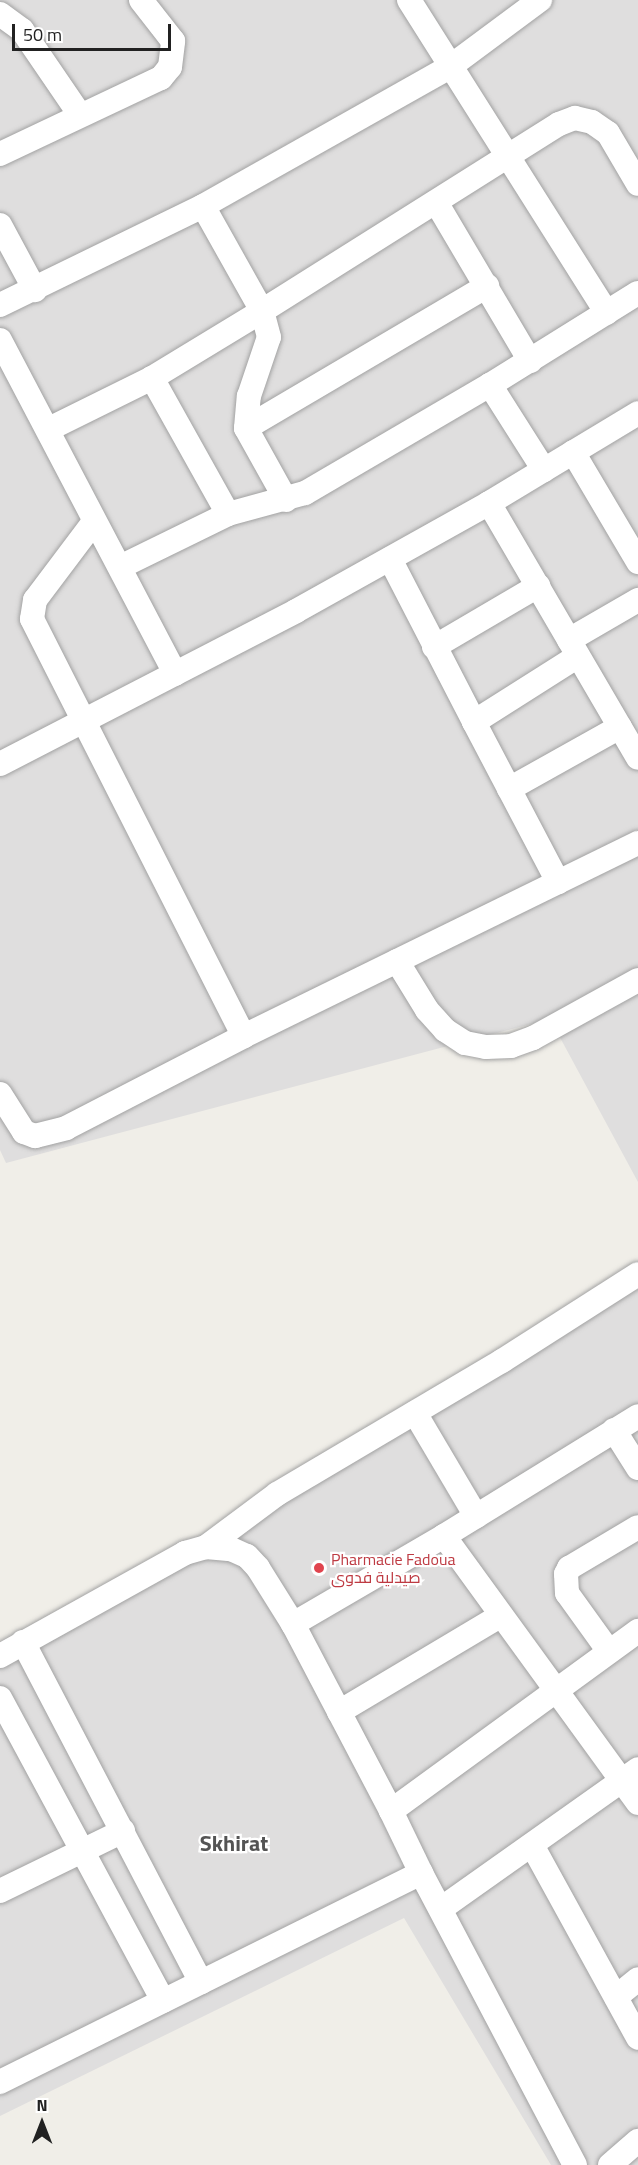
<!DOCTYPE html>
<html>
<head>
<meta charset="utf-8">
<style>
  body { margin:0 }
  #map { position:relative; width:638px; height:2165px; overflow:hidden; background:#f0eee8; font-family:"Titillium Web",Cairo,sans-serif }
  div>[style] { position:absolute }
  .residential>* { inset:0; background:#dfdede }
  .roads { filter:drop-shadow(0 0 2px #a2a2a2) drop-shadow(0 0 2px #a2a2a2) }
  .minor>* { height:24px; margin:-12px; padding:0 12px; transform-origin:12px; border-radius:12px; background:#fff }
  .dots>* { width:16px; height:16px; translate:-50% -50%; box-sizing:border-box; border:3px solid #fff; border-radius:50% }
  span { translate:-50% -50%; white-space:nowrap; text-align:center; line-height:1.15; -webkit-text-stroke:4.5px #fff; paint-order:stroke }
  .health-label { font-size:16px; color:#be3a42 }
  .left { translate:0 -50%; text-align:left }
  .district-label { font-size:22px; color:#545454; font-weight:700 }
  .north { position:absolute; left:12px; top:2093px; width:60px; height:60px; -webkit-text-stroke:4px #fff; paint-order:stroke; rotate:0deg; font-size:16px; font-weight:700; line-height:24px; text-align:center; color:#212121 }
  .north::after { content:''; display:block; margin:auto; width:21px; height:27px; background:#212121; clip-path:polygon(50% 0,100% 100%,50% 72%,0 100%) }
  .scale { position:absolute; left:12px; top:24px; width:159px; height:27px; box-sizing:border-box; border:3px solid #212121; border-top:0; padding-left:8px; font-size:18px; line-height:21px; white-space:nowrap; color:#212121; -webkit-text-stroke:4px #fff; paint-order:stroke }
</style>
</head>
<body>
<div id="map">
  <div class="residential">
    <i style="clip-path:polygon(0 0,638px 0,638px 1182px,550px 1019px,6px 1163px,0 1150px)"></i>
    <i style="clip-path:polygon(638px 1289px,638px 2165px,551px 2165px,404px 1918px,0 2116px,0 1660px)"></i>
  </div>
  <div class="roads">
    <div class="minor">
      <i style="left:409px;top:0;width:370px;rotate:57.7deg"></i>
      <i style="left:0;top:14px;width:27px;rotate:36deg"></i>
      <i style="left:22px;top:30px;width:103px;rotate:55.7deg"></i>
      <i style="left:0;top:154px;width:178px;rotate:-25.3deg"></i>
      <i style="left:161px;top:78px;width:14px;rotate:-51deg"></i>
      <i style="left:170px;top:67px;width:26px;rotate:-83deg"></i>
      <i style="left:173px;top:41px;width:52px;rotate:-128deg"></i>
      <i style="left:436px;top:202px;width:185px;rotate:59.4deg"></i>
      <i style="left:0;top:225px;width:74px;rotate:61.7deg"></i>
      <i style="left:0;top:305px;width:226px;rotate:-26deg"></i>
      <i style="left:203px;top:206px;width:285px;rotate:-29.4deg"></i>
      <i style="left:451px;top:66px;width:111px;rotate:-36.6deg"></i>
      <i style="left:0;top:340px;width:377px;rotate:62.3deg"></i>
      <i style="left:246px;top:428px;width:32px;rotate:-85deg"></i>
      <i style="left:249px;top:396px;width:62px;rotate:-71.3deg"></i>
      <i style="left:269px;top:337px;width:27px;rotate:-105deg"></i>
      <i style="left:262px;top:311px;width:351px;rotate:-32.2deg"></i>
      <i style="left:559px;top:124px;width:17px;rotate:-21deg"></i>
      <i style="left:575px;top:118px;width:17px;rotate:13deg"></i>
      <i style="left:592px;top:122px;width:19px;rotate:35deg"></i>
      <i style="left:608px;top:133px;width:59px;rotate:59.5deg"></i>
      <i style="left:49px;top:429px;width:115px;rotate:-26.3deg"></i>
      <i style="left:152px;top:378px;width:129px;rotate:-31.3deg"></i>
      <i style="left:262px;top:311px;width:120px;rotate:-119.3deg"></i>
      <i style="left:573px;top:452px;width:128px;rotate:59.4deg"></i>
      <i style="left:544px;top:470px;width:101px;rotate:-122.4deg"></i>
      <i style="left:490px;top:385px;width:174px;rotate:-31.9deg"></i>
      <i style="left:286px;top:500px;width:82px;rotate:-119.1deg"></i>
      <i style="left:246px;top:428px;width:280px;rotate:-30.5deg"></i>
      <i style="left:489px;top:503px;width:295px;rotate:59.7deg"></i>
      <i style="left:228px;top:514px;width:80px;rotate:-15.3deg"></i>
      <i style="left:305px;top:493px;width:214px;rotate:-30.3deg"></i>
      <i style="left:93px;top:523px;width:96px;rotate:127deg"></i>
      <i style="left:35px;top:600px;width:19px;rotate:99deg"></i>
      <i style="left:32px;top:619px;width:468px;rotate:63.1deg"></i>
      <i style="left:390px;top:559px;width:183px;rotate:62.7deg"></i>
      <i style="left:474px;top:722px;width:123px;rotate:-32.4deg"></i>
      <i style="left:120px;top:567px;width:120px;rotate:-26.1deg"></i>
      <i style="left:228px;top:514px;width:156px;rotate:-119.2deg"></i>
      <i style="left:569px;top:640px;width:80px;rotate:-30.1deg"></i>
      <i style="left:434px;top:647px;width:121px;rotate:-30.4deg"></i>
      <i style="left:474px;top:722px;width:181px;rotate:62.3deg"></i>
      <i style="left:0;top:764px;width:333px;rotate:-27.3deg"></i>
      <i style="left:296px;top:611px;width:221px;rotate:-29.2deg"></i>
      <i style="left:489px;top:503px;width:174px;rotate:-31.1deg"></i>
      <i style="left:509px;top:789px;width:127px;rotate:-29.2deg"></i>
      <i style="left:397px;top:961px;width:57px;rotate:58.5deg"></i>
      <i style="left:427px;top:1010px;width:27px;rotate:48deg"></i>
      <i style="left:445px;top:1030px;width:24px;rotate:33deg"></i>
      <i style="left:465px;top:1043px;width:21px;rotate:11deg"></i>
      <i style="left:486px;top:1047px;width:25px;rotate:-2deg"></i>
      <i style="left:511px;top:1046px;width:23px;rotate:-20deg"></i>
      <i style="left:533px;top:1038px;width:120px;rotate:-28.9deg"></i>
      <i style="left:0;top:1094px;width:45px;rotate:57.7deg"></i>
      <i style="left:24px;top:1132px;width:12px;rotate:20deg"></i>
      <i style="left:35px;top:1136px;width:32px;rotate:-14deg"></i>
      <i style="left:66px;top:1128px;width:200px;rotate:-27.3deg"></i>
      <i style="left:244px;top:1036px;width:439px;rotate:-26.1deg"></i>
      <i style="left:415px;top:1413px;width:120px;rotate:59.4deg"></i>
      <i style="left:614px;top:1430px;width:45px;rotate:57.7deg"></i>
      <i style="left:444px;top:1536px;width:228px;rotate:-31.7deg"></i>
      <i style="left:206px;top:1547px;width:89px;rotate:-36.7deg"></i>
      <i style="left:277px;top:1494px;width:261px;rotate:-30.6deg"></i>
      <i style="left:502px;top:1361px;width:161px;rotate:-32.6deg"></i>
      <i style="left:293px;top:1624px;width:175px;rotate:-30.2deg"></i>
      <i style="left:444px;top:1536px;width:330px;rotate:54deg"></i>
      <i style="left:23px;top:1642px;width:384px;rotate:62.4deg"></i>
      <i style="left:608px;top:1650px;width:70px;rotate:-125.7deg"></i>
      <i style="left:567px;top:1593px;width:19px;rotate:-93deg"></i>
      <i style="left:566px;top:1574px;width:7px;rotate:-63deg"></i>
      <i style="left:569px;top:1568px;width:80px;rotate:-30.7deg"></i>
      <i style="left:0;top:1656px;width:212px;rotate:-29.1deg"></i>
      <i style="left:185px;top:1553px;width:22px;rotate:-16deg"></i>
      <i style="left:206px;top:1547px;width:25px;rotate:5deg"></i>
      <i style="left:231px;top:1549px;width:17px;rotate:24deg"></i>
      <i style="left:247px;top:1556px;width:16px;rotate:47deg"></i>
      <i style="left:258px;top:1568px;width:66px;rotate:58deg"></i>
      <i style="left:293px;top:1624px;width:211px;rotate:62.3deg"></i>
      <i style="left:391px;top:1811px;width:306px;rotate:-36.1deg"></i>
      <i style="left:0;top:1698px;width:344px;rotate:61.7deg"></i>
      <i style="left:339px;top:1712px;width:187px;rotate:-30.8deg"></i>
      <i style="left:532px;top:1845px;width:220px;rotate:61.2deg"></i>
      <i style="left:421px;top:1873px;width:330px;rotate:62.2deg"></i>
      <i style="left:0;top:1891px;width:137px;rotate:-26deg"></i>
      <i style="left:442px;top:1908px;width:240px;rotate:-35.3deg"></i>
      <i style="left:616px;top:1997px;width:28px;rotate:-39deg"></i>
      <i style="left:0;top:2082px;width:470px;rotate:-26.4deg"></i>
      <i style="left:421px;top:1873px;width:69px;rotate:-115.8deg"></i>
      <i style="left:610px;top:2165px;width:37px;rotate:-41deg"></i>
    </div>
  </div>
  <div class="dots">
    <i style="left:319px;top:1568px;background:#e0444e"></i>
  </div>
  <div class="health-label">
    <span class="left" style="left:331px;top:1568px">Pharmacie Fadoua<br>صيدلية فدوى</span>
  </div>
  <div class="district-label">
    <span style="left:234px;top:1844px">Skhirat</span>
  </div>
  <div class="north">N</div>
  <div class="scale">50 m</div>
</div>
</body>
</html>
